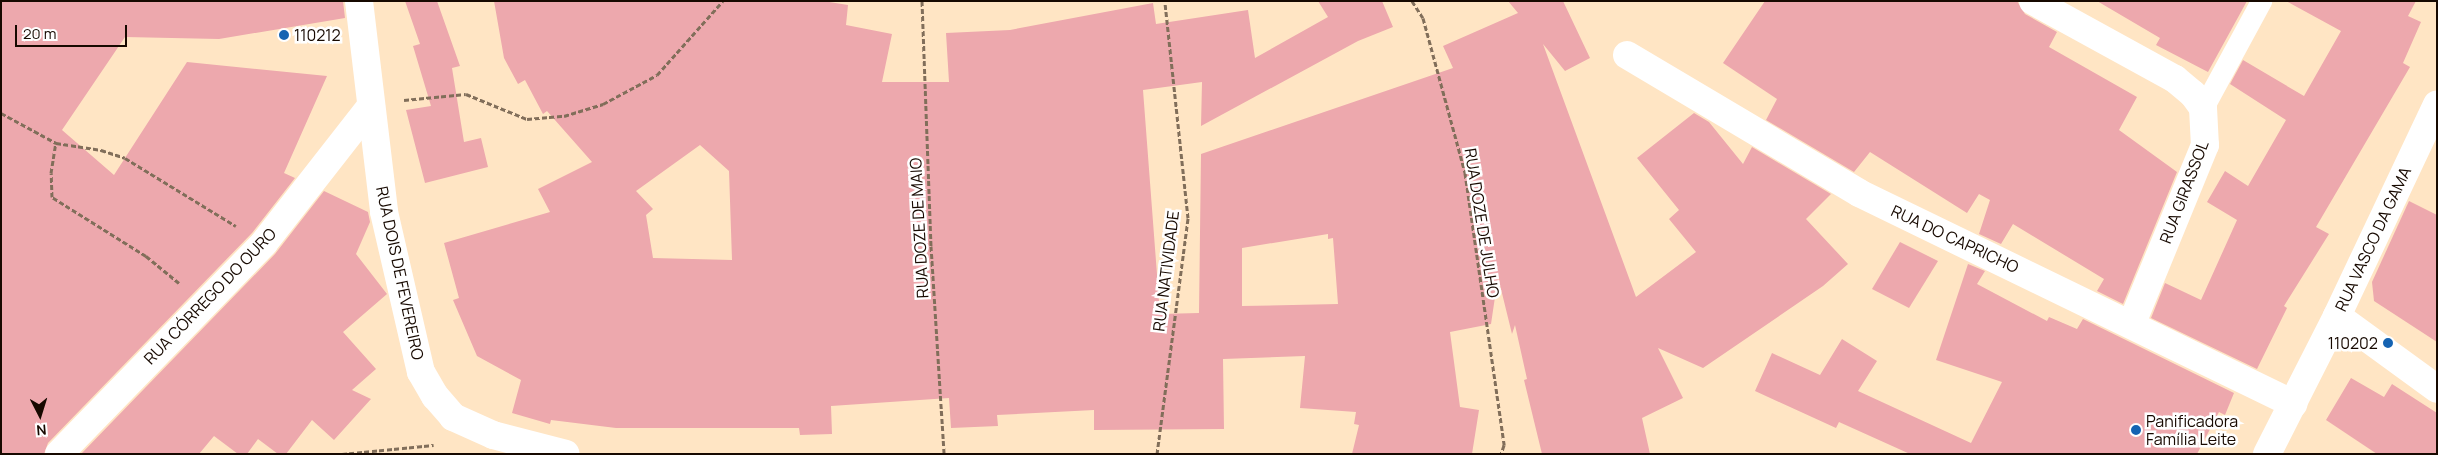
<!DOCTYPE html>
<html>
<head>
<meta charset="utf-8">
<style>
  body { margin:0 }
  #map { position:relative; width:2438px; height:455px; overflow:hidden; background:#ffe5c4; font-family:Manrope,sans-serif }
  div>[style] { position:absolute }
  .building>* { inset:0; background:#eda8ad }
  .path>* { height:3px; margin-top:-1.5px; transform-origin:0; background:repeating-linear-gradient(90deg,#816e5a 0 5px,transparent 0 7.5px) }
  .lane>* { height:21px; margin:-10.5px; padding:0 10.5px; transform-origin:10.5px; border-radius:10.5px; background:#fff }
  .street>* { height:28px; margin:-14px; padding:0 14px; transform-origin:14px; border-radius:14px; background:#fff }
  .secondary>* { height:28px; margin:-14px; padding:0 14px; transform-origin:14px; border-radius:14px; background:#fff }
  .dots>* { width:14px; height:14px; translate:-50% -50%; box-sizing:border-box; border:2px solid #fff; border-radius:50% }
  span { translate:-50% -50%; white-space:nowrap; text-align:center; line-height:1.15; -webkit-text-stroke:5px #fff; paint-order:stroke }
  .poi-label { font-size:16px; color:#170900 }
  .left { translate:0 -50%; text-align:left }
  .right { translate:-100% -50%; text-align:right }
  .street-label { font-size:16px; color:#170900 }
  .frame { position:absolute; inset:0; border:2px solid #170900; pointer-events:none }
  .north { position:absolute; left:15px; top:390px; width:50px; height:50px; -webkit-text-stroke:4px #fff; paint-order:stroke; rotate:175deg; font-size:14px; font-weight:700; line-height:20px; text-align:center; color:#170900 }
  .north::after { content:''; display:block; margin:auto; width:18px; height:22px; background:#170900; clip-path:polygon(50% 0,100% 100%,50% 72%,0 100%) }
  .scale { position:absolute; left:15px; top:25px; width:112px; height:22px; box-sizing:border-box; border:2px solid #170900; border-top:0; padding-left:6px; font-size:15px; line-height:18px; white-space:nowrap; color:#170900; -webkit-text-stroke:4px #fff; paint-order:stroke }
</style>
</head>
<body>
<div id="map">
  <div class="building">
    <i style="clip-path:polygon(1px 1px,343px 1px,345px 18px,219px 39px,125px 37px,62px 130px,114px 175px,187px 62px,327px 76px,284px 173px,295px 178px,252px 233px,48px 443px,44px 454px,1px 454px)"></i>
    <i style="clip-path:polygon(405px 1px,437px 1px,460px 66px,452px 68px,464px 142px,481px 138px,488px 167px,425px 183px,406px 110px,431px 106px,413px 46px,420px 44px)"></i>
    <i style="clip-path:polygon(evenodd,494px 1px,823px 1px,848px 5px,846px 25px,892px 34px,882px 82px,949px 82px,946px 33px,1010px 30px,1153px 3px,1156px 24px,1248px 10px,1255px 58px,1328px 17px,1318px 1px,1382px 1px,1393px 27px,1358px 41px,1201px 126px,1202px 82px,1143px 90px,1160px 314px,1199px 313px,1201px 154px,1453px 68px,1443px 46px,1518px 13px,1508px 1px,1563px 1px,1590px 58px,1565px 71px,1543px 44px,1636px 297px,1696px 252px,1669px 219px,1679px 210px,1637px 158px,1694px 113px,1709px 122px,1743px 164px,1752px 147px,1831px 194px,1806px 219px,1848px 264px,1823px 286px,1703px 368px,1658px 348px,1683px 398px,1642px 418px,1650px 454px,1542px 454px,1524px 380px,1527px 379px,1515px 325px,1512px 334px,1498px 277px,1491px 324px,1450px 332px,1460px 407px,1479px 410px,1472px 454px,1352px 454px,1359px 425px,1354px 424px,1356px 412px,1300px 408px,1305px 356px,1223px 359px,1224px 429px,1094px 430px,1094px 410px,997px 415px,998px 426px,951px 428px,949px 398px,831px 406px,832px 434px,800px 435px,799px 428px,616px 428px,551px 420px,550px 424px,512px 413px,521px 380px,477px 356px,453px 300px,459px 298px,444px 243px,550px 212px,538px 189px,592px 162px,547px 111px,543px 114px,525px 80px,518px 84px,504px 58px,494px 1px,700px 145px,729px 171px,732px 260px,653px 258px,646px 215px,653px 209px,636px 191px,700px 145px,494px 1px,1328px 234px,1328px 239px,1333px 238px,1338px 304px,1242px 306px,1242px 248px,1328px 234px)"></i>
    <i style="clip-path:polygon(1765px 1px,2017px 1px,2025px 14px,2057px 32px,2049px 47px,2137px 97px,2119px 130px,2177px 172px,2123px 304px,2097px 291px,2104px 279px,2013px 224px,2001px 244px,1979px 234px,1990px 200px,1979px 194px,1967px 213px,1870px 152px,1854px 172px,1766px 120px,1777px 99px,1723px 63px)"></i>
    <i style="clip-path:polygon(2097px 1px,2247px 1px,2208px 72px,2156px 45px,2160px 38px)"></i>
    <i style="clip-path:polygon(2286px 1px,2416px 1px,2408px 16px,2421px 22px,2403px 63px,2410px 67px,2316px 227px,2329px 234px,2284px 306px,2287px 308px,2257px 369px,2151px 318px,2165px 283px,2201px 300px,2237px 220px,2207px 202px,2225px 171px,2248px 186px,2286px 120px,2230px 84px,2243px 60px,2304px 96px,2341px 31px)"></i>
    <i style="clip-path:polygon(324px 191px,368px 212px,370px 222px,356px 254px,387px 294px,343px 332px,376px 369px,352px 390px,371px 399px,334px 440px,312px 420px,286px 454px,278px 454px,258px 439px,247px 454px,238px 454px,214px 436px,199px 454px,81px 454px,275px 254px)"></i>
    <i style="clip-path:polygon(2409px 201px,2437px 215px,2437px 342px,2374px 301px,2372px 282px)"></i>
    <i style="clip-path:polygon(1900px 242px,1938px 261px,1909px 308px,1872px 289px)"></i>
    <i style="clip-path:polygon(1968px 264px,1985px 271px,1977px 284px,2047px 321px,2049px 317px,2077px 329px,2083px 319px,2234px 393px,2225px 415px,2219px 412px,2197px 454px,1910px 454px,1839px 422px,1836px 428px,1755px 391px,1772px 353px,1820px 375px,1842px 339px,1877px 361px,1858px 391px,1971px 443px,2002px 382px,1936px 360px)"></i>
    <i style="clip-path:polygon(2351px 378px,2384px 397px,2392px 384px,2437px 413px,2437px 454px,2377px 454px,2326px 420px)"></i>
  </div>
  <div class="path">
    <i style="left:922px;top:1px;width:245px;rotate:87.9deg"></i>
    <i style="left:931px;top:246px;width:208px;rotate:86.4deg"></i>
    <i style="left:1412px;top:1px;width:20px;rotate:57deg"></i>
    <i style="left:1423px;top:18px;width:161px;rotate:74.8deg"></i>
    <i style="left:1465px;top:173px;width:275px;rotate:81.8deg"></i>
    <i style="left:1504px;top:445px;width:9px;rotate:108deg"></i>
    <i style="left:404px;top:100px;width:62px;rotate:-5.5deg"></i>
    <i style="left:466px;top:94px;width:66px;rotate:22.3deg"></i>
    <i style="left:527px;top:119px;width:37px;rotate:-5deg"></i>
    <i style="left:564px;top:116px;width:41px;rotate:-17.1deg"></i>
    <i style="left:603px;top:104px;width:61px;rotate:-28.2deg"></i>
    <i style="left:657px;top:75px;width:99px;rotate:-48.3deg"></i>
    <i style="left:1px;top:113px;width:63px;rotate:28.6deg"></i>
    <i style="left:179px;top:283px;width:43px;rotate:-140.7deg"></i>
    <i style="left:146px;top:256px;width:111px;rotate:-147.9deg"></i>
    <i style="left:52px;top:197px;width:24px;rotate:-92deg"></i>
    <i style="left:51px;top:173px;width:30px;rotate:-81deg"></i>
    <i style="left:56px;top:143px;width:46px;rotate:8.8deg"></i>
    <i style="left:101px;top:150px;width:25px;rotate:18deg"></i>
    <i style="left:125px;top:158px;width:130px;rotate:31.5deg"></i>
    <i style="left:342px;top:454px;width:92px;rotate:-5.6deg"></i>
    <i style="left:1157px;top:454px;width:238px;rotate:-82.5deg"></i>
    <i style="left:1188px;top:218px;width:218px;rotate:-96.1deg"></i>
  </div>
  <div class="lane">
    <i style="left:2203px;top:108px;width:122px;rotate:-61.5deg"></i>
  </div>
  <div class="street">
    <i style="left:2033px;top:1px;width:162px;rotate:28.8deg"></i>
    <i style="left:2175px;top:79px;width:23px;rotate:40deg"></i>
    <i style="left:2193px;top:94px;width:17px;rotate:54deg"></i>
    <i style="left:2203px;top:108px;width:37px;rotate:87deg"></i>
    <i style="left:2205px;top:145px;width:192px;rotate:112.3deg"></i>
    <i style="left:1627px;top:55px;width:270px;rotate:30.7deg"></i>
    <i style="left:1859px;top:193px;width:483px;rotate:25.9deg"></i>
    <i style="left:2337px;top:316px;width:124px;rotate:36.1deg"></i>
    <i style="left:59px;top:454px;width:294px;rotate:-45.8deg"></i>
    <i style="left:264px;top:243px;width:174px;rotate:-52deg"></i>
  </div>
  <div class="secondary">
    <i style="left:359px;top:1px;width:212px;rotate:83.2deg"></i>
    <i style="left:384px;top:212px;width:164px;rotate:77deg"></i>
    <i style="left:421px;top:372px;width:28px;rotate:60deg"></i>
    <i style="left:435px;top:396px;width:28px;rotate:49deg"></i>
    <i style="left:453px;top:417px;width:44px;rotate:24.2deg"></i>
    <i style="left:493px;top:435px;width:75px;rotate:14.6deg"></i>
    <i style="left:2267px;top:454px;width:155px;rotate:-63.1deg"></i>
    <i style="left:2337px;top:316px;width:234px;rotate:-64.7deg"></i>
  </div>
  <div class="dots">
    <i style="left:284px;top:35px;background:#1563b2"></i>
    <i style="left:2388px;top:343px;background:#1563b2"></i>
    <i style="left:2136px;top:430px;background:#1563b2"></i>
  </div>
  <div class="poi-label">
    <span class="left" style="left:294px;top:35px">110212</span>
    <span class="right" style="left:2378px;top:343px">110202</span>
    <span class="left" style="left:2146px;top:430px">Panificadora<br>Família Leite</span>
  </div>
  <div class="street-label">
    <span style="left:2184px;top:192px;rotate:-69deg">RUA GIRASSOL</span>
    <span style="left:1482px;top:223px;rotate:81deg">RUA DOZE DE JULHO</span>
    <span style="left:919px;top:228px;rotate:-93deg">RUA DOZE DE MAIO</span>
    <span style="left:1955px;top:239px;rotate:25deg">RUA DO CAPRICHO</span>
    <span style="left:2373px;top:239px;rotate:-65deg">RUA VASCO DA GAMA</span>
    <span style="left:1166px;top:271px;rotate:-83deg">RUA NATIVIDADE</span>
    <span style="left:400px;top:273px;rotate:78deg">RUA DOIS DE FEVEREIRO</span>
    <span style="left:210px;top:296px;rotate:-46deg">RUA CÓRREGO DO OURO</span>
  </div>
  <div class="frame"></div>
  <div class="north">N</div>
  <div class="scale">20 m</div>
</div>
</body>
</html>
